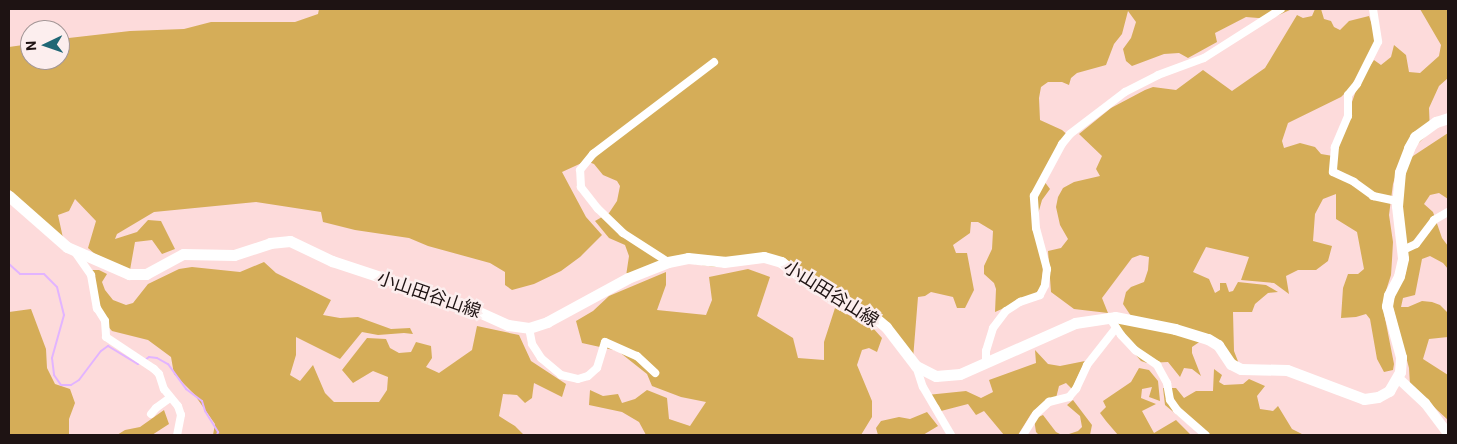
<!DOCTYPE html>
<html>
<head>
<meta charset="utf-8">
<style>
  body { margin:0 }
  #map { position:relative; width:1457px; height:444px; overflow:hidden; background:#fddbdb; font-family:Roboto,"Noto Sans JP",sans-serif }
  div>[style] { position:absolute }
  .forest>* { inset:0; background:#d5ad58 }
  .stream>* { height:2px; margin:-1px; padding:0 1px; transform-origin:1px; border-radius:1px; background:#e2b4ff }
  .minor>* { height:8px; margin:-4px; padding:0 4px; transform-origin:4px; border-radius:4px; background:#fff }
  .tertiary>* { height:10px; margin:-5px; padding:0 5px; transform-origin:5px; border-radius:5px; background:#fff }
  .secondary>* { height:11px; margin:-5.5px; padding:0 5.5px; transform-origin:5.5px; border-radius:5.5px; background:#fff }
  span { translate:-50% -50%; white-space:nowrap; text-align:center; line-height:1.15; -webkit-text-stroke:5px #fceeee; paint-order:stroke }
  .street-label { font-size:18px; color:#1e1313 }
  .frame { position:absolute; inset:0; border:10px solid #1e1313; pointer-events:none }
  .north { position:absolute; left:20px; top:20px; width:50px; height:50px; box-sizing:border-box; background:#fceeee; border:1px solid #a39696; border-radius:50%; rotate:267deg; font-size:14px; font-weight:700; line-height:20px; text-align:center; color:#1e1313 }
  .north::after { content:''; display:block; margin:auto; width:18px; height:22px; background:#1f6775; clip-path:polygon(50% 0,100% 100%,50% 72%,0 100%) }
</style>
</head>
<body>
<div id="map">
  <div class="forest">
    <i style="clip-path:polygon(319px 9px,1292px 9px,1270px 19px,1246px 17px,1215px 33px,1217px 42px,1188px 58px,1179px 53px,1164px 54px,1132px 66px,1126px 61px,1123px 49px,1131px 38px,1136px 22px,1128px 11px,1122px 34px,1114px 44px,1106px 65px,1077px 73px,1071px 78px,1069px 85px,1062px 82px,1048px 82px,1041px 87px,1039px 98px,1040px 120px,1062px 130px,1071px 138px,1049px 161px,1041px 177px,1050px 189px,1042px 200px,1038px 214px,1043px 271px,1041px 286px,1036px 294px,995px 312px,996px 289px,994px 283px,984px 274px,984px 266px,992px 249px,993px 231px,978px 222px,971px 222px,970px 233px,953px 245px,956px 253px,967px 253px,974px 290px,965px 308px,957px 308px,953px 297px,931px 292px,925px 296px,918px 297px,913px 359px,874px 321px,781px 259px,715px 267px,681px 262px,626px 276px,629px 256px,625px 245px,609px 238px,595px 221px,609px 213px,617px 201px,620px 186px,617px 181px,603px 175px,594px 164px,586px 161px,562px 172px,586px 217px,602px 235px,580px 257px,561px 271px,534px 284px,512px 290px,505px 285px,505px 272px,490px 263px,428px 246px,409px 238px,355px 230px,323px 222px,321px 212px,256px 202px,154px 212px,117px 234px,115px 239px,137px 232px,148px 220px,161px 221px,175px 249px,162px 254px,152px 240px,135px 242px,130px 270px,95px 254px,88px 248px,96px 221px,75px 199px,69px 211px,58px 215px,63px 238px,9px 189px,9px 47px,30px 44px,30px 60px,60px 60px,60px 39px,130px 31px,184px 29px,211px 22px,295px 22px,318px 14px)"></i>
    <i style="clip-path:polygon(1315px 9px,1321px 9px,1324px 19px,1331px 21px,1334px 27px,1340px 30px,1349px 21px,1369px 16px,1375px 34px,1375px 49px,1354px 84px,1341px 97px,1288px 123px,1282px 141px,1284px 148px,1300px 143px,1315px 147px,1321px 154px,1333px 156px,1359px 82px,1374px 60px,1381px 65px,1391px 57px,1394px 45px,1406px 55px,1409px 72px,1420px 73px,1439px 56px,1441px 45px,1420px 9px,1448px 9px,1448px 78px,1439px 86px,1429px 108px,1430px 132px,1400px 161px,1393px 184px,1389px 215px,1393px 242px,1392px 260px,1391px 275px,1384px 297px,1384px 313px,1394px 364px,1393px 370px,1384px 372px,1377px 359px,1370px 319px,1366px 314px,1356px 317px,1341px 318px,1343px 288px,1348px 274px,1358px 274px,1364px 269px,1357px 232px,1336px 219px,1336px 194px,1323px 199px,1315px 214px,1313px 241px,1332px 246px,1328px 261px,1316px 270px,1298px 270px,1286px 276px,1289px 294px,1274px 283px,1241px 280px,1249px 257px,1206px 247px,1193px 272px,1209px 279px,1215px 293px,1220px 290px,1220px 283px,1226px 283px,1229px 292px,1233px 291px,1238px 282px,1266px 285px,1278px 292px,1268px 293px,1255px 304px,1252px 312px,1233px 312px,1234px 351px,1239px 364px,1208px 336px,1192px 347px,1192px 353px,1201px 376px,1192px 369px,1184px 368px,1180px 377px,1168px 362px,1147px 363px,1141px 361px,1110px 325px,1131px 316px,1123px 304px,1126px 292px,1131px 287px,1144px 282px,1148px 270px,1149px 257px,1140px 255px,1132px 258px,1102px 298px,1108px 313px,1074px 309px,1051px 292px,1048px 251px,1061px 248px,1068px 239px,1060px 225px,1056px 207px,1058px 197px,1063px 188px,1074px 182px,1100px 176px,1096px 169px,1102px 156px,1079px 134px,1111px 108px,1145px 90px,1153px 87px,1176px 90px,1203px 70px,1232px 91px,1265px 68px,1297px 15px,1303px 18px,1312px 16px)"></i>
    <i style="clip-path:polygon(1448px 133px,1448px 199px,1439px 193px,1430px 195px,1424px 204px,1433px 212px,1442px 238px,1448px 246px,1448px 269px,1443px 263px,1430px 256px,1422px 259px,1415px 295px,1403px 298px,1401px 307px,1408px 307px,1422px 301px,1432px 302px,1440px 305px,1448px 313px,1448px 337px,1429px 339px,1423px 359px,1448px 375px,1448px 420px,1410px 385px,1409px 368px,1391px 300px,1406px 273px,1407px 256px,1402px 220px,1404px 177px,1410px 158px)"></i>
    <i style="clip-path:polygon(264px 262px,276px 273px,331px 300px,323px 315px,340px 318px,358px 317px,391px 329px,410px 328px,413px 334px,404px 333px,378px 335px,362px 332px,340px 359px,296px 337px,296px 355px,290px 375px,300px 381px,313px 365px,325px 393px,334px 402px,379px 402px,387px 390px,388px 377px,373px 371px,353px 383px,342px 370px,367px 338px,386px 339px,390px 348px,399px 353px,411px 352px,416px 342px,431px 346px,432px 358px,426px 367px,439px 373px,472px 350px,477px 326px,519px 335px,531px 361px,566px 384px,562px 397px,534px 383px,532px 398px,525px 403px,517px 395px,503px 394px,499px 416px,515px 426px,524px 435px,213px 435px,215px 424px,194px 394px,174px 374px,171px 357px,148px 340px,112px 331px,105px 323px,95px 297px,92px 270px,99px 270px,107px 274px,102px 282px,105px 290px,113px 300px,126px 305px,133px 303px,148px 284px,179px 269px,192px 267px,240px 272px)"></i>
    <i style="clip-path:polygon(748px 269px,770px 277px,757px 316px,793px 338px,798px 358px,824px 360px,824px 342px,835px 308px,872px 327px,882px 338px,877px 352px,869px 348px,862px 350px,857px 365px,872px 401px,872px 417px,861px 435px,646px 435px,639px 422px,622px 412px,589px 405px,590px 390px,603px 396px,618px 394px,622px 403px,635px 399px,647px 390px,667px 398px,669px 419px,690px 426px,706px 402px,681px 397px,652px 386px,647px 374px,618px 351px,582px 343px,576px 321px,593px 311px,609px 296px,666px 272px,666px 285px,657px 310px,706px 315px,712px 300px,709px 277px)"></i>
    <i style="clip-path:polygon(31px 309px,46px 349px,47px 368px,55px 384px,70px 389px,75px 403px,69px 419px,69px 434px,73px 435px,9px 435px,9px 312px)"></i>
    <i style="clip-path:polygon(1035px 350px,1048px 364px,1060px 366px,1085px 361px,1072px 389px,1066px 383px,1059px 386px,1056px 398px,1046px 400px,1031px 414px,1018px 435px,1004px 435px,984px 411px,976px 415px,968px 404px,941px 411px,939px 406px,927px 395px,966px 391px,981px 398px,993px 392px,989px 380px,1036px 363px)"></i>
    <i style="clip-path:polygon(1139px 368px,1149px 370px,1158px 381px,1160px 401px,1149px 397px,1152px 387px,1142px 389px,1141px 398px,1156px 404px,1142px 411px,1154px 433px,1176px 420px,1191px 435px,1118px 435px,1106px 421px,1100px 413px,1106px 407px,1103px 401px,1131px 382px)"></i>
    <i style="clip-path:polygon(1214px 369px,1222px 375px,1219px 382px,1224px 385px,1243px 384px,1249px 379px,1265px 386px,1257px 396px,1260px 409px,1273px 411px,1278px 406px,1292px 429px,1304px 435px,1201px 435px,1165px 405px,1163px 388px,1176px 388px,1184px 398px,1196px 391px,1213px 391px)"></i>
    <i style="clip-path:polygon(1073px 400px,1092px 425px,1090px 435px,1066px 435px,1078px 431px,1082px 427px,1080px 416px,1067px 405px)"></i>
    <i style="clip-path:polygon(164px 410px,169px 424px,152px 435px,117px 435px,125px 430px,140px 427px)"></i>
    <i style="clip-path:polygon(927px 412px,938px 426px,923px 435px,878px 435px,876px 428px,881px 421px,899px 417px,910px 419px)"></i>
    <i style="clip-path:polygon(1043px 415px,1056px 432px,1062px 435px,1039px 435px,1036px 432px,1034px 419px)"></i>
  </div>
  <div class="stream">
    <i style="left:9px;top:264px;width:15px;rotate:42deg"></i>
    <i style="left:20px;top:274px;width:24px"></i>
    <i style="left:44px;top:274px;width:18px;rotate:45deg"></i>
    <i style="left:57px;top:287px;width:29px;rotate:76deg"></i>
    <i style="left:64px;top:315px;width:45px;rotate:105.6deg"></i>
    <i style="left:52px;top:358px;width:17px;rotate:83deg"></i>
    <i style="left:54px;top:375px;width:12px;rotate:55deg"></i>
    <i style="left:61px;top:385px;width:10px"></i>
    <i style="left:71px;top:385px;width:9px;rotate:-32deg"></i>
    <i style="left:79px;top:380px;width:36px;rotate:-53deg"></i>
    <i style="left:101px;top:351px;width:9px;rotate:-36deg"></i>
    <i style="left:108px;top:346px;width:35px;rotate:31deg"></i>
    <i style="left:138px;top:364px;width:4px;rotate:-34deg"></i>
    <i style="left:145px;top:360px;width:5px;rotate:-37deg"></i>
    <i style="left:149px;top:357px;width:8px;rotate:7deg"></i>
    <i style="left:157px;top:358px;width:13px;rotate:29deg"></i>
    <i style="left:168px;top:364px;width:31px;rotate:54deg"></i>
    <i style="left:186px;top:389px;width:20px;rotate:37deg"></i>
    <i style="left:202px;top:401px;width:10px;rotate:73deg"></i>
    <i style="left:205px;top:411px;width:25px;rotate:58deg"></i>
    <i style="left:218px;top:432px;width:3px;rotate:108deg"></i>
  </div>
  <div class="minor">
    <i style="left:1373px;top:9px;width:33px;rotate:81deg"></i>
    <i style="left:1378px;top:42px;width:47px;rotate:116.6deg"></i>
    <i style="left:1357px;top:84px;width:14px;rotate:129deg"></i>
    <i style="left:1348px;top:95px;width:21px;rotate:90deg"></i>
    <i style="left:1348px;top:116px;width:34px;rotate:113deg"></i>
    <i style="left:1335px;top:147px;width:25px;rotate:95deg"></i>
    <i style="left:1333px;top:172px;width:23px;rotate:25deg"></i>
    <i style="left:1354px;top:182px;width:24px;rotate:36deg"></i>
    <i style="left:1373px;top:196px;width:24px;rotate:12deg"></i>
    <i style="left:1403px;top:250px;width:14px;rotate:-25deg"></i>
    <i style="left:1416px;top:244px;width:30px;rotate:-53deg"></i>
    <i style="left:1434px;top:220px;width:16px;rotate:-30deg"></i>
    <i style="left:75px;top:252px;width:28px;rotate:55deg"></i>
    <i style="left:91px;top:275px;width:34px;rotate:80deg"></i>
    <i style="left:97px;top:308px;width:15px;rotate:58deg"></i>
    <i style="left:105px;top:321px;width:16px;rotate:86deg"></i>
    <i style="left:106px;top:337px;width:58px;rotate:33.7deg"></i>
    <i style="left:154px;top:369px;width:7px;rotate:45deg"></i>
    <i style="left:159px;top:374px;width:16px;rotate:72deg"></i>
    <i style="left:164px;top:389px;width:22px;rotate:51deg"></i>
    <i style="left:178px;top:406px;width:9px;rotate:72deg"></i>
    <i style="left:181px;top:415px;width:20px;rotate:101deg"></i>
    <i style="left:668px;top:262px;width:54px;rotate:-147.2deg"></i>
    <i style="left:623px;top:233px;width:35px;rotate:-136deg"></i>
    <i style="left:598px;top:209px;width:28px;rotate:-128deg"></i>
    <i style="left:581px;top:187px;width:17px;rotate:-93deg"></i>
    <i style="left:580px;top:170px;width:21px;rotate:-51deg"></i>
    <i style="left:593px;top:154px;width:152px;rotate:-37.2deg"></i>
    <i style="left:1109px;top:317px;width:22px;rotate:56deg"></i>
    <i style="left:1121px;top:335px;width:21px;rotate:47deg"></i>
    <i style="left:1135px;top:350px;width:27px;rotate:34deg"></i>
    <i style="left:1157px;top:365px;width:21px;rotate:61deg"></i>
    <i style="left:1167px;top:383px;width:17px;rotate:80deg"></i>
    <i style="left:1170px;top:400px;width:12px;rotate:55deg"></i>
    <i style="left:1177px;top:410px;width:38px;rotate:41deg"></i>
    <i style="left:529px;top:328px;width:16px;rotate:79deg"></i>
    <i style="left:532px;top:344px;width:17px;rotate:57deg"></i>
    <i style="left:541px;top:358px;width:26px;rotate:40deg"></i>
    <i style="left:561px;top:375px;width:17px;rotate:13deg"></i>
    <i style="left:578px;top:379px;width:10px;rotate:-17deg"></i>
    <i style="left:588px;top:376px;width:12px;rotate:-42deg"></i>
    <i style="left:597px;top:368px;width:27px;rotate:-73deg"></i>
    <i style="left:605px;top:342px;width:35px;rotate:24deg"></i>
    <i style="left:637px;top:356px;width:25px;rotate:43deg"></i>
    <i style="left:986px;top:362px;width:11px;rotate:-90deg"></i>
    <i style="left:986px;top:351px;width:24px;rotate:-73deg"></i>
    <i style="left:993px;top:328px;width:21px;rotate:-53deg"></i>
    <i style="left:1006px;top:311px;width:17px;rotate:-33deg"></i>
    <i style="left:1020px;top:302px;width:21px;rotate:-19deg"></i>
    <i style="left:1040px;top:295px;width:11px;rotate:-63deg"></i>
    <i style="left:1045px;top:285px;width:16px;rotate:-83deg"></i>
    <i style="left:1047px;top:269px;width:42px;rotate:-105deg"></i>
    <i style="left:1036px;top:228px;width:32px;rotate:-94deg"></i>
    <i style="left:1034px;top:196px;width:59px;rotate:-61.7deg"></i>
    <i style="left:1062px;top:144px;width:13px;rotate:-51deg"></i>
    <i style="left:1070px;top:134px;width:69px;rotate:-37.4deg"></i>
    <i style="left:1125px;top:92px;width:37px;rotate:-27deg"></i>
    <i style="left:1158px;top:75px;width:49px;rotate:-20.3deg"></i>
    <i style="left:1204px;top:58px;width:91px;rotate:-32.5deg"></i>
    <i style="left:916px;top:366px;width:22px;rotate:72deg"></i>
    <i style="left:923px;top:387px;width:56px;rotate:59.7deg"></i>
    <i style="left:151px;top:414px;width:8px;rotate:-50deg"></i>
    <i style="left:156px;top:408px;width:17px;rotate:-36deg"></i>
    <i style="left:1023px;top:435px;width:25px;rotate:-58deg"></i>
    <i style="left:1036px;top:414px;width:18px;rotate:-43deg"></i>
    <i style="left:1049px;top:402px;width:21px;rotate:-14deg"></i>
    <i style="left:1069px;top:397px;width:11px;rotate:-49deg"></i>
    <i style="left:1076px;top:389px;width:26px;rotate:-65deg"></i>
    <i style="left:1087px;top:365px;width:47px;rotate:-51.9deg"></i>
  </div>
  <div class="tertiary">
    <i style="left:1398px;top:378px;width:37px;rotate:43deg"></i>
    <i style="left:1425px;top:403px;width:39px;rotate:53deg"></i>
  </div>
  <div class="secondary">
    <i style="left:9px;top:196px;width:77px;rotate:41.3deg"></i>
    <i style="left:67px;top:247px;width:68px;rotate:23.5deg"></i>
    <i style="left:129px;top:274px;width:17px"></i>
    <i style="left:146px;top:274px;width:42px;rotate:-28.4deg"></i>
    <i style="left:183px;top:254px;width:51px;rotate:1.1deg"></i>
    <i style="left:234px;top:255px;width:38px;rotate:-18deg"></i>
    <i style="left:270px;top:243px;width:20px;rotate:-6deg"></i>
    <i style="left:290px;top:241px;width:47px;rotate:25.5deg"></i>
    <i style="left:332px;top:261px;width:134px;rotate:18.3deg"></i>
    <i style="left:459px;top:303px;width:54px;rotate:24.2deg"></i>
    <i style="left:508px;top:325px;width:21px;rotate:8deg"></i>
    <i style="left:529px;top:328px;width:19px;rotate:-18deg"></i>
    <i style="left:547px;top:322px;width:92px;rotate:-28.5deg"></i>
    <i style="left:628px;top:278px;width:43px;rotate:-21.8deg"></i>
    <i style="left:668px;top:262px;width:20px;rotate:-11deg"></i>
    <i style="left:688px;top:258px;width:36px;rotate:6deg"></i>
    <i style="left:724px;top:262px;width:40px;rotate:-7.1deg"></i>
    <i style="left:764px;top:257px;width:18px;rotate:16deg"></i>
    <i style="left:781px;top:262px;width:45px;rotate:36.9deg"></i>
    <i style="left:817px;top:289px;width:62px;rotate:25.7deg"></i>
    <i style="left:873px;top:316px;width:17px;rotate:40deg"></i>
    <i style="left:886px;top:327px;width:49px;rotate:52.4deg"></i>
    <i style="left:916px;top:366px;width:22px;rotate:27deg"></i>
    <i style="left:936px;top:376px;width:24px;rotate:-5deg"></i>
    <i style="left:960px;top:374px;width:126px;rotate:-23.9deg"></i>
    <i style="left:1075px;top:323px;width:40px;rotate:-8.5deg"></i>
    <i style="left:1115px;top:317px;width:61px;rotate:11.3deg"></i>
    <i style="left:1175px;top:329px;width:34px;rotate:17deg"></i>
    <i style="left:1208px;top:339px;width:12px;rotate:31deg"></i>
    <i style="left:1218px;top:345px;width:23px;rotate:56deg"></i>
    <i style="left:1231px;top:364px;width:11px;rotate:27deg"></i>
    <i style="left:1241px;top:369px;width:46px;rotate:1.2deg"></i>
    <i style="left:1287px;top:370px;width:82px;rotate:20.6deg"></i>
    <i style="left:1364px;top:399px;width:14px;rotate:-8deg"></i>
    <i style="left:1378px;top:397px;width:13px;rotate:-29deg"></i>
    <i style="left:1389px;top:391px;width:22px;rotate:-60deg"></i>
    <i style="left:1400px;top:372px;width:15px;rotate:-86deg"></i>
    <i style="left:1401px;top:357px;width:53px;rotate:-105.4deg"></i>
    <i style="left:1387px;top:306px;width:11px;rotate:-80deg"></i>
    <i style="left:1389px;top:295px;width:21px;rotate:-62deg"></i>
    <i style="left:1399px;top:276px;width:18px;rotate:-77deg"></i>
    <i style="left:1403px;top:258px;width:52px;rotate:-96.6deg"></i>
    <i style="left:1397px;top:206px;width:34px;rotate:-85deg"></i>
    <i style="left:1400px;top:172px;width:26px;rotate:-69deg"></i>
    <i style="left:1409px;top:148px;width:13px;rotate:-61deg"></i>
    <i style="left:1415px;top:137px;width:26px;rotate:-36deg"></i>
    <i style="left:1436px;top:122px;width:13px;rotate:-18deg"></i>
  </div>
  <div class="street-label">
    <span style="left:831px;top:294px;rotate:32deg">小山田谷山線</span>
    <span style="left:429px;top:295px;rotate:19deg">小山田谷山線</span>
  </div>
  <div class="frame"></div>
  <div class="north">N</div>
</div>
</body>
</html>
